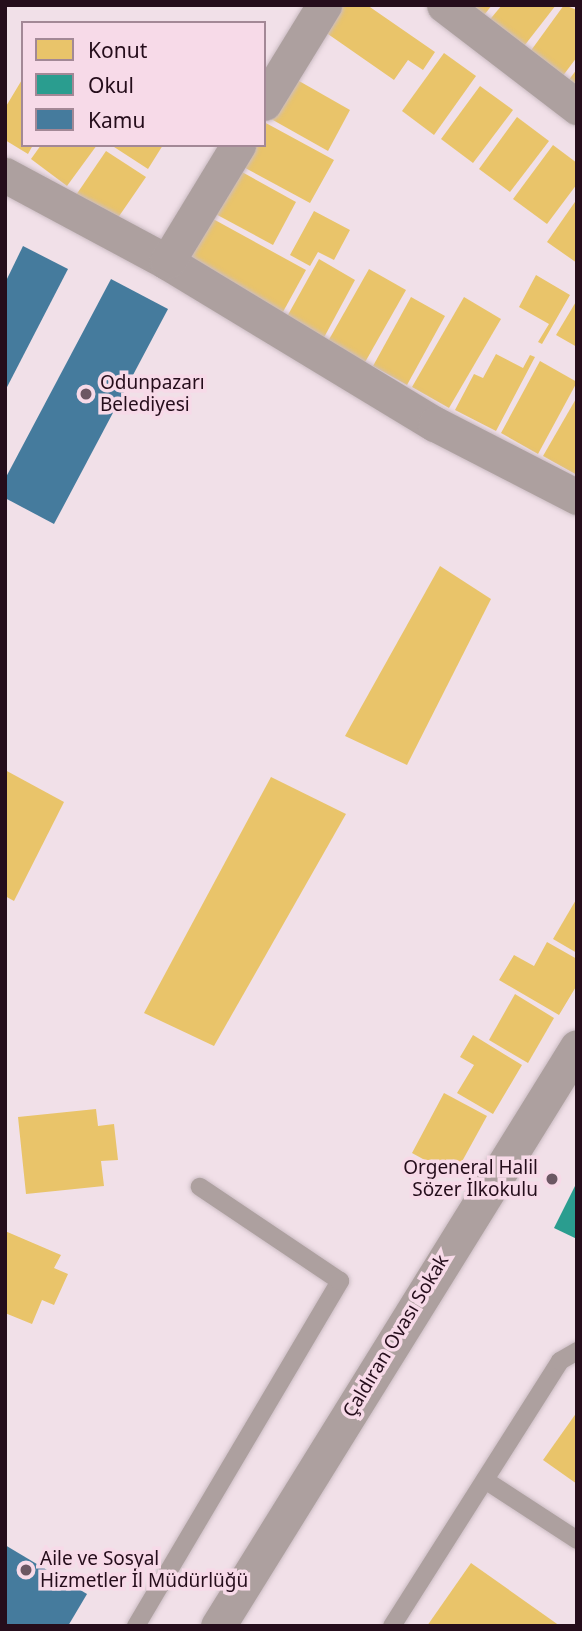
<!DOCTYPE html>
<html>
<head>
<meta charset="utf-8">
<style>
  body { margin:0 }
  #map { position:relative; width:582px; height:1631px; overflow:hidden; background:#f1e0e8; font-family:"Noto Sans",sans-serif }
  div>[style] { position:absolute }
  .homes>* { inset:0; background:#e9c46a }
  .schools>* { inset:0; background:#2a9d8f }
  .public>* { inset:0; background:#457b9d }
  .roads { filter:drop-shadow(0 0 2px #cbbcc3) drop-shadow(0 0 2px #cbbcc3) }
  .service>* { height:18px; margin:-9px; padding:0 9px; transform-origin:9px; border-radius:9px; background:#ada09f }
  .minor>* { height:35px; margin:-17.5px; padding:0 17.5px; transform-origin:17.5px; border-radius:17.5px; background:#ada09f }
  .dots>* { width:19px; height:19px; translate:-50% -50%; box-sizing:border-box; border:4px solid #f7dae8; border-radius:50% }
  span { translate:-50% -50%; white-space:nowrap; text-align:center; line-height:1.15; -webkit-text-stroke:7px #f7dae8; paint-order:stroke }
  .poi-label { font-size:19px; color:#250d1b }
  .left { translate:0 -50%; text-align:left }
  .right { translate:-100% -50%; text-align:right }
  .street-label { font-size:19px; color:#250d1b }
  .frame { position:absolute; inset:0; border:7px solid #250d1b; pointer-events:none }
  .legend { position:absolute; left:21px; top:21px; width:245px; height:126px; box-sizing:border-box; background:#f7dae8; border:2px solid #a38896; margin:0; padding:9px 12px; list-style:none; font-size:21px; color:#250d1b }
  .legend li { display:flex; align-items:center; gap:14px; height:35px }
  .legend b { width:35px; border:2px solid #a38896 }
</style>
</head>
<body>
<div id="map">
  <div class="homes">
    <i style="clip-path:polygon(328px 5px,367px 5px,435px 52px,423px 70px,408px 60px,394px 80px,315px 25px)"></i>
    <i style="clip-path:polygon(464px 5px,492px 5px,481px 19px)"></i>
    <i style="clip-path:polygon(502px 5px,556px 5px,521px 50px,487px 23px)"></i>
    <i style="clip-path:polygon(564px 5px,577px 10px,577px 57px,559px 81px,527px 56px)"></i>
    <i style="clip-path:polygon(444px 53px,476px 76px,434px 135px,402px 111px)"></i>
    <i style="clip-path:polygon(577px 69px,577px 94px,565px 85px)"></i>
    <i style="clip-path:polygon(285px 73px,350px 110px,328px 151px,264px 115px)"></i>
    <i style="clip-path:polygon(23px 78px,23px 145px,33px 145px,28px 154px,5px 140px,5px 108px)"></i>
    <i style="clip-path:polygon(480px 86px,513px 110px,473px 163px,441px 139px)"></i>
    <i style="clip-path:polygon(517px 117px,549px 141px,510px 192px,479px 169px)"></i>
    <i style="clip-path:polygon(264px 122px,334px 160px,310px 203px,236px 163px,246px 145px,264px 145px)"></i>
    <i style="clip-path:polygon(41px 145px,97px 145px,67px 186px,31px 159px)"></i>
    <i style="clip-path:polygon(111px 145px,163px 145px,148px 169px)"></i>
    <i style="clip-path:polygon(553px 145px,577px 163px,577px 184px,547px 224px,513px 199px)"></i>
    <i style="clip-path:polygon(106px 151px,146px 177px,113px 225px,74px 198px)"></i>
    <i style="clip-path:polygon(233px 167px,296px 202px,273px 245px,210px 211px)"></i>
    <i style="clip-path:polygon(577px 199px,577px 263px,547px 242px)"></i>
    <i style="clip-path:polygon(314px 211px,350px 230px,334px 260px,318px 252px,310px 266px,290px 255px)"></i>
    <i style="clip-path:polygon(204px 214px,306px 270px,278px 321px,175px 265px)"></i>
    <i style="clip-path:polygon(319px 259px,355px 280px,321px 343px,284px 322px)"></i>
    <i style="clip-path:polygon(369px 269px,406px 290px,364px 364px,327px 343px)"></i>
    <i style="clip-path:polygon(536px 275px,570px 295px,542px 344px,538px 342px,549px 324px,519px 307px)"></i>
    <i style="clip-path:polygon(411px 297px,445px 316px,407px 385px,373px 366px)"></i>
    <i style="clip-path:polygon(464px 297px,501px 319px,449px 408px,412px 387px)"></i>
    <i style="clip-path:polygon(577px 300px,577px 347px,556px 335px)"></i>
    <i style="clip-path:polygon(496px 354px,523px 368px,530px 355px,535px 357px,496px 431px,455px 410px,474px 374px,483px 378px)"></i>
    <i style="clip-path:polygon(540px 361px,577px 382px,538px 454px,501px 433px)"></i>
    <i style="clip-path:polygon(577px 397px,577px 475px,543px 456px)"></i>
    <i style="clip-path:polygon(440px 566px,491px 599px,407px 765px,345px 736px)"></i>
    <i style="clip-path:polygon(5px 770px,64px 802px,14px 901px,5px 896px)"></i>
    <i style="clip-path:polygon(271px 777px,346px 814px,214px 1046px,144px 1013px)"></i>
    <i style="clip-path:polygon(577px 898px,577px 953px,553px 939px)"></i>
    <i style="clip-path:polygon(547px 942px,577px 959px,577px 985px,559px 1015px,499px 980px,514px 955px,534px 966px)"></i>
    <i style="clip-path:polygon(515px 994px,554px 1018px,528px 1063px,489px 1040px)"></i>
    <i style="clip-path:polygon(473px 1035px,522px 1065px,493px 1114px,457px 1093px,474px 1065px,460px 1057px)"></i>
    <i style="clip-path:polygon(444px 1093px,487px 1116px,454px 1176px,412px 1153px)"></i>
    <i style="clip-path:polygon(96px 1109px,98px 1126px,114px 1124px,118px 1160px,101px 1161px,104px 1186px,26px 1194px,18px 1117px)"></i>
    <i style="clip-path:polygon(5px 1231px,61px 1255px,54px 1268px,68px 1274px,54px 1305px,42px 1300px,32px 1324px,5px 1313px)"></i>
    <i style="clip-path:polygon(577px 1412px,577px 1484px,543px 1460px)"></i>
    <i style="clip-path:polygon(471px 1563px,560px 1626px,427px 1626px)"></i>
  </div>
  <div class="schools">
    <i style="clip-path:polygon(577px 1182px,577px 1239px,554px 1228px)"></i>
  </div>
  <div class="public">
    <i style="clip-path:polygon(23px 246px,68px 269px,5px 391px,5px 283px)"></i>
    <i style="clip-path:polygon(111px 279px,168px 309px,54px 524px,5px 498px,5px 479px)"></i>
    <i style="clip-path:polygon(5px 1545px,87px 1594px,68px 1626px,5px 1626px)"></i>
  </div>
  <div class="roads">
    <div class="service">
      <i style="left:485px;top:1480px;width:110px;rotate:33.1deg"></i>
      <i style="left:136px;top:1626px;width:401px;rotate:-59.4deg"></i>
      <i style="left:340px;top:1281px;width:169px;rotate:-146.1deg"></i>
      <i style="left:392px;top:1626px;width:314px;rotate:-57.6deg"></i>
      <i style="left:560px;top:1361px;width:20px;rotate:-30deg"></i>
    </div>
    <div class="minor">
      <i style="left:444px;top:5px;width:168px;rotate:37.5deg"></i>
      <i style="left:264px;top:103px;width:115px;rotate:-58.5deg"></i>
      <i style="left:5px;top:175px;width:184px;rotate:28.2deg"></i>
      <i style="left:167px;top:262px;width:313px;rotate:31.2deg"></i>
      <i style="left:435px;top:424px;width:160px;rotate:27.2deg"></i>
      <i style="left:167px;top:262px;width:137px;rotate:-58.7deg"></i>
      <i style="left:218px;top:1626px;width:681px;rotate:-58.2deg"></i>
    </div>
  </div>
  <div class="dots">
    <i style="left:86px;top:394px;background:#6c5763"></i>
    <i style="left:552px;top:1179px;background:#6c5763"></i>
    <i style="left:26px;top:1570px;background:#6c5763"></i>
  </div>
  <div class="poi-label">
    <span class="left" style="left:100px;top:394px">Odunpazarı<br>Belediyesi</span>
    <span class="right" style="left:538px;top:1179px">Orgeneral Halil<br>Sözer İlkokulu</span>
    <span class="left" style="left:40px;top:1570px">Aile ve Sosyal<br>Hizmetler İl Müdürlüğü</span>
  </div>
  <div class="street-label">
    <span style="left:396px;top:1336px;rotate:-59deg">Çaldıran Ovası Sokak</span>
  </div>
  <div class="frame"></div>
  <ul class="legend">
  <li><b style="height:19px;background:#e9c46a"></b>Konut</li>
  <li><b style="height:19px;background:#2a9d8f"></b>Okul</li>
  <li><b style="height:19px;background:#457b9d"></b>Kamu</li>
  </ul>
</div>
</body>
</html>
